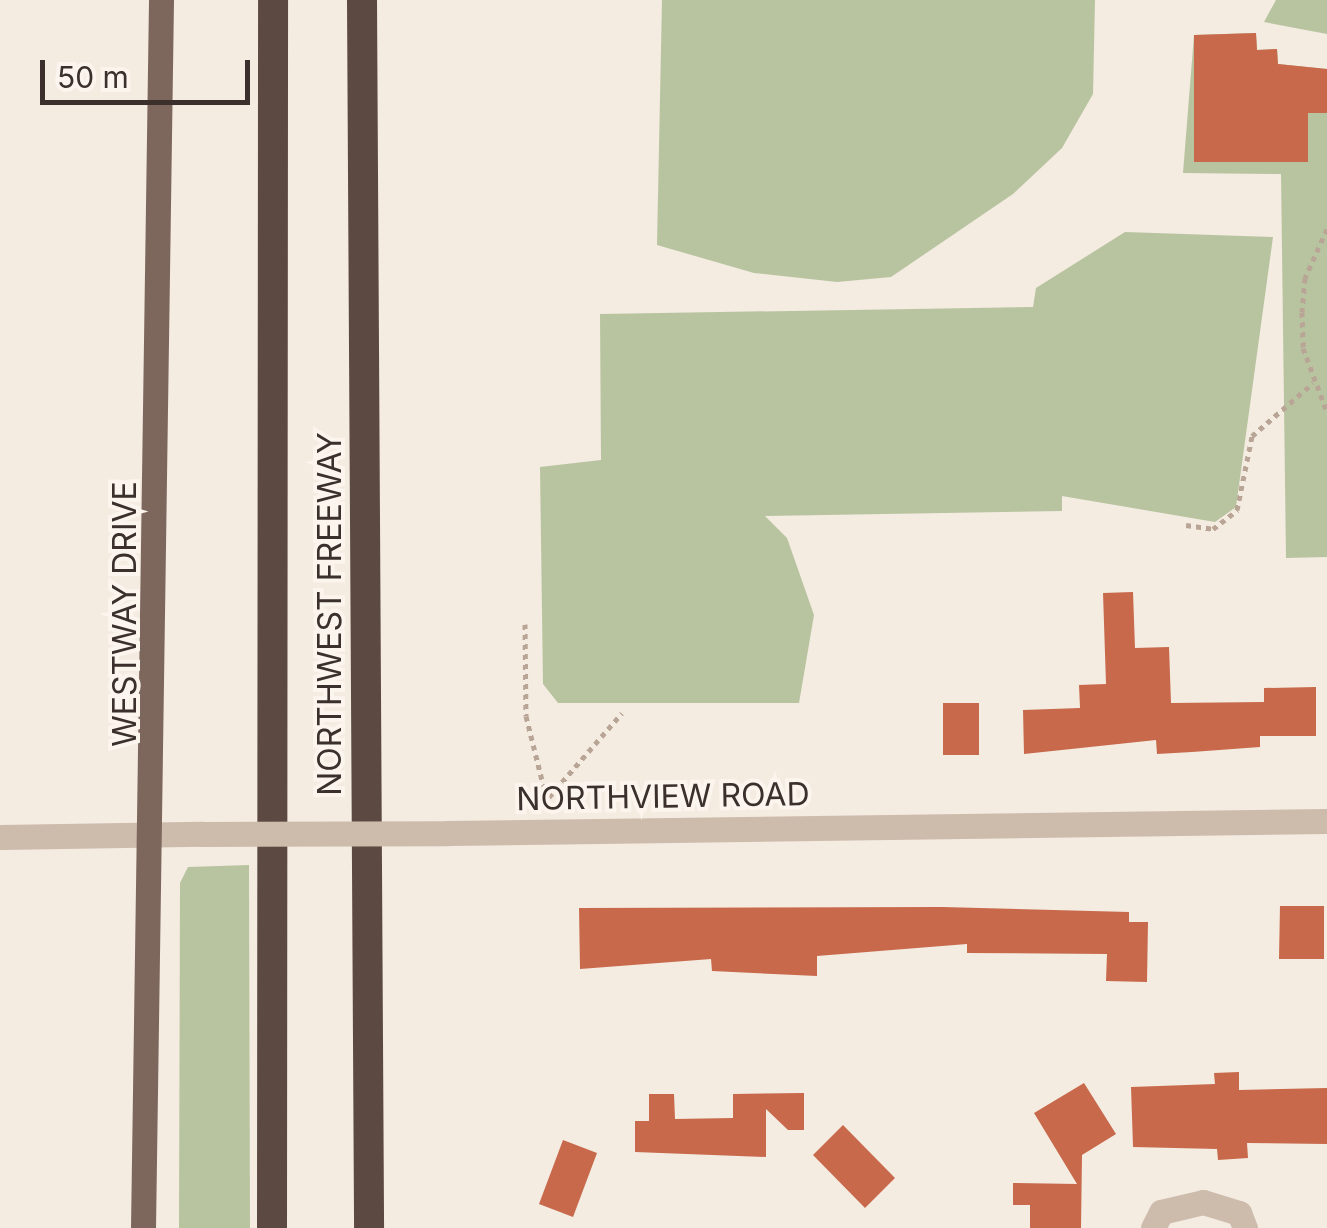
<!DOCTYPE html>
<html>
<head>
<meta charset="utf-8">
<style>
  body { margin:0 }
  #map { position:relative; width:1327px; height:1228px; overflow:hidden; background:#f4ebe1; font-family:Inter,sans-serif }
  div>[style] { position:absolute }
  .green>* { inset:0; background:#b8c4a0 }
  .building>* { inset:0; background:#c8694b }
  .path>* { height:5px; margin-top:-2.5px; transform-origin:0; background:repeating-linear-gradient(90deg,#b9a596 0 5px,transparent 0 10px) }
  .minor>* { height:25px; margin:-12.5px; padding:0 12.5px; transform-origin:12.5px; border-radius:12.5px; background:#cdbbac }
  .major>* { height:25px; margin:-12.5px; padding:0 12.5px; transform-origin:12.5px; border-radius:12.5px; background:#7d675c }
  .highway>* { height:30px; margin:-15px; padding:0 15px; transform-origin:15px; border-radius:15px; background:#5c4a42 }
  .minor-bridge>* { height:25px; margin:-12.5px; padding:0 12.5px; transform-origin:12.5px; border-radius:12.5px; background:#cdbbac }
  span { translate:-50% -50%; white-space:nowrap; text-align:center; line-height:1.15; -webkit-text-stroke:8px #fbf5ee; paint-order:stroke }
  .street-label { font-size:32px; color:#3b302b }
  .scale { position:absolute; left:40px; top:60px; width:210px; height:45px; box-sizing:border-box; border:5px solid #3b302b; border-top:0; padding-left:12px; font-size:30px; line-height:35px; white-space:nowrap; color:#3b302b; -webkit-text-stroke:8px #fbf5ee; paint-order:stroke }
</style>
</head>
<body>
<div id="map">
  <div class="green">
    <i style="clip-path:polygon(662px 0,1095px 0,1093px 94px,1062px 148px,1013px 194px,891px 277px,837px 282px,754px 273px,657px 245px)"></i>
    <i style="clip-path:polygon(1276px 0,1327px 0,1327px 34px,1264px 22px)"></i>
    <i style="clip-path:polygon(1256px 33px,1257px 50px,1277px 49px,1278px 64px,1327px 69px,1327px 557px,1286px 558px,1281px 174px,1183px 173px,1194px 35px)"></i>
    <i style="clip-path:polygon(1125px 232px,1273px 237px,1236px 507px,1215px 522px,1062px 496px,1062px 511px,765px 516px,787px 538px,814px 615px,799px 703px,558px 703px,543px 684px,540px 467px,601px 460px,600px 314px,1033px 307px,1036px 288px)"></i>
    <i style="clip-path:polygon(249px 865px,250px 1228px,179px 1228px,180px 883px,188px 867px)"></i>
  </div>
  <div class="building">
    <i style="clip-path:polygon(1256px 33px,1257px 50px,1277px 49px,1278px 64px,1327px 69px,1327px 113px,1308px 113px,1308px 162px,1194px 162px,1194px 35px)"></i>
    <i style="clip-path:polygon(1133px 592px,1135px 648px,1169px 647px,1171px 703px,1264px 702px,1264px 688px,1316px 687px,1316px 736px,1260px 736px,1260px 747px,1192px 752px,1157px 754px,1156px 740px,1024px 754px,1023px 710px,1080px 708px,1079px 685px,1106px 684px,1103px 593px)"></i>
    <i style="clip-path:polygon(943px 703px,979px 703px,979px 755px,943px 755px)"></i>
    <i style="clip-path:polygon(1280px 906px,1324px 906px,1324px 959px,1279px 959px)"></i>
    <i style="clip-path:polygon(942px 907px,1129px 912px,1129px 922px,1148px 922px,1147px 982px,1106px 981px,1107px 954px,967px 953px,967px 944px,817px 956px,817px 976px,712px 971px,711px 959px,580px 969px,579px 908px)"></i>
    <i style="clip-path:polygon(1239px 1072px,1239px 1090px,1327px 1088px,1327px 1144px,1247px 1143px,1248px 1158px,1218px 1160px,1217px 1149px,1133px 1147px,1131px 1087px,1215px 1084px,1214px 1073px)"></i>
    <i style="clip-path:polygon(1084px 1083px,1116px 1134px,1082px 1155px,1081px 1228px,1030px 1228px,1030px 1205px,1013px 1205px,1013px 1183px,1077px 1184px,1034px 1113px)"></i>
    <i style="clip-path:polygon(804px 1093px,804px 1130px,788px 1130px,766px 1109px,766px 1157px,635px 1152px,635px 1121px,649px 1121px,649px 1094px,674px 1094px,675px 1119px,733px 1118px,733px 1094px)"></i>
    <i style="clip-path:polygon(843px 1125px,895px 1178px,865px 1208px,813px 1155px)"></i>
    <i style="clip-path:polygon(563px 1140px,597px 1153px,573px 1217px,539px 1204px)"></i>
  </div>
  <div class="path">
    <i style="left:1327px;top:229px;width:54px;rotate:114.2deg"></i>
    <i style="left:1305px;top:278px;width:34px;rotate:95deg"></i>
    <i style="left:1302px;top:312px;width:36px;rotate:88deg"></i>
    <i style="left:1303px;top:348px;width:68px;rotate:69.4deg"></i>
    <i style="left:1186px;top:525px;width:27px;rotate:8deg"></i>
    <i style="left:1213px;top:529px;width:31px;rotate:-38deg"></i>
    <i style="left:1237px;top:510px;width:76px;rotate:-78.5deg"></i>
    <i style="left:1252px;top:436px;width:81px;rotate:-41deg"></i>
    <i style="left:525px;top:624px;width:92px;rotate:89.4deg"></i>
    <i style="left:526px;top:716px;width:95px;rotate:76deg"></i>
    <i style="left:549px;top:797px;width:111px;rotate:-49deg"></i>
  </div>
  <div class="minor">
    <i style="left:448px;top:833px;width:879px;rotate:-0.78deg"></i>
    <i style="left:0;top:837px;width:202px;rotate:-0.9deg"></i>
    <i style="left:1153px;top:1228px;width:18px;rotate:-63deg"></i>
    <i style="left:1161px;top:1212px;width:43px;rotate:-13.4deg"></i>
    <i style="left:1203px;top:1202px;width:38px;rotate:17deg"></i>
    <i style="left:1239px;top:1213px;width:16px;rotate:68deg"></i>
  </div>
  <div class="major">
    <i style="left:143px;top:1228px;width:1228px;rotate:-89.16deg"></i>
  </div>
  <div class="highway">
    <i style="left:362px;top:0;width:1228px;rotate:89.67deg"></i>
    <i style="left:272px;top:1228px;width:1228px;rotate:-89.95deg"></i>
  </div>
  <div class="minor-bridge">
    <i style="left:202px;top:834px;width:246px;rotate:-0.2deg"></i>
  </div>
  <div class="street-label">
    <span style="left:125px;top:614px;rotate:-90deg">WESTWAY DRIVE</span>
    <span style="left:330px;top:614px;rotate:-90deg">NORTHWEST FREEWAY</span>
    <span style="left:663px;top:797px;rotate:-1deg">NORTHVIEW ROAD</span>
  </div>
  <div class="scale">50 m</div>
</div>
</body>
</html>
